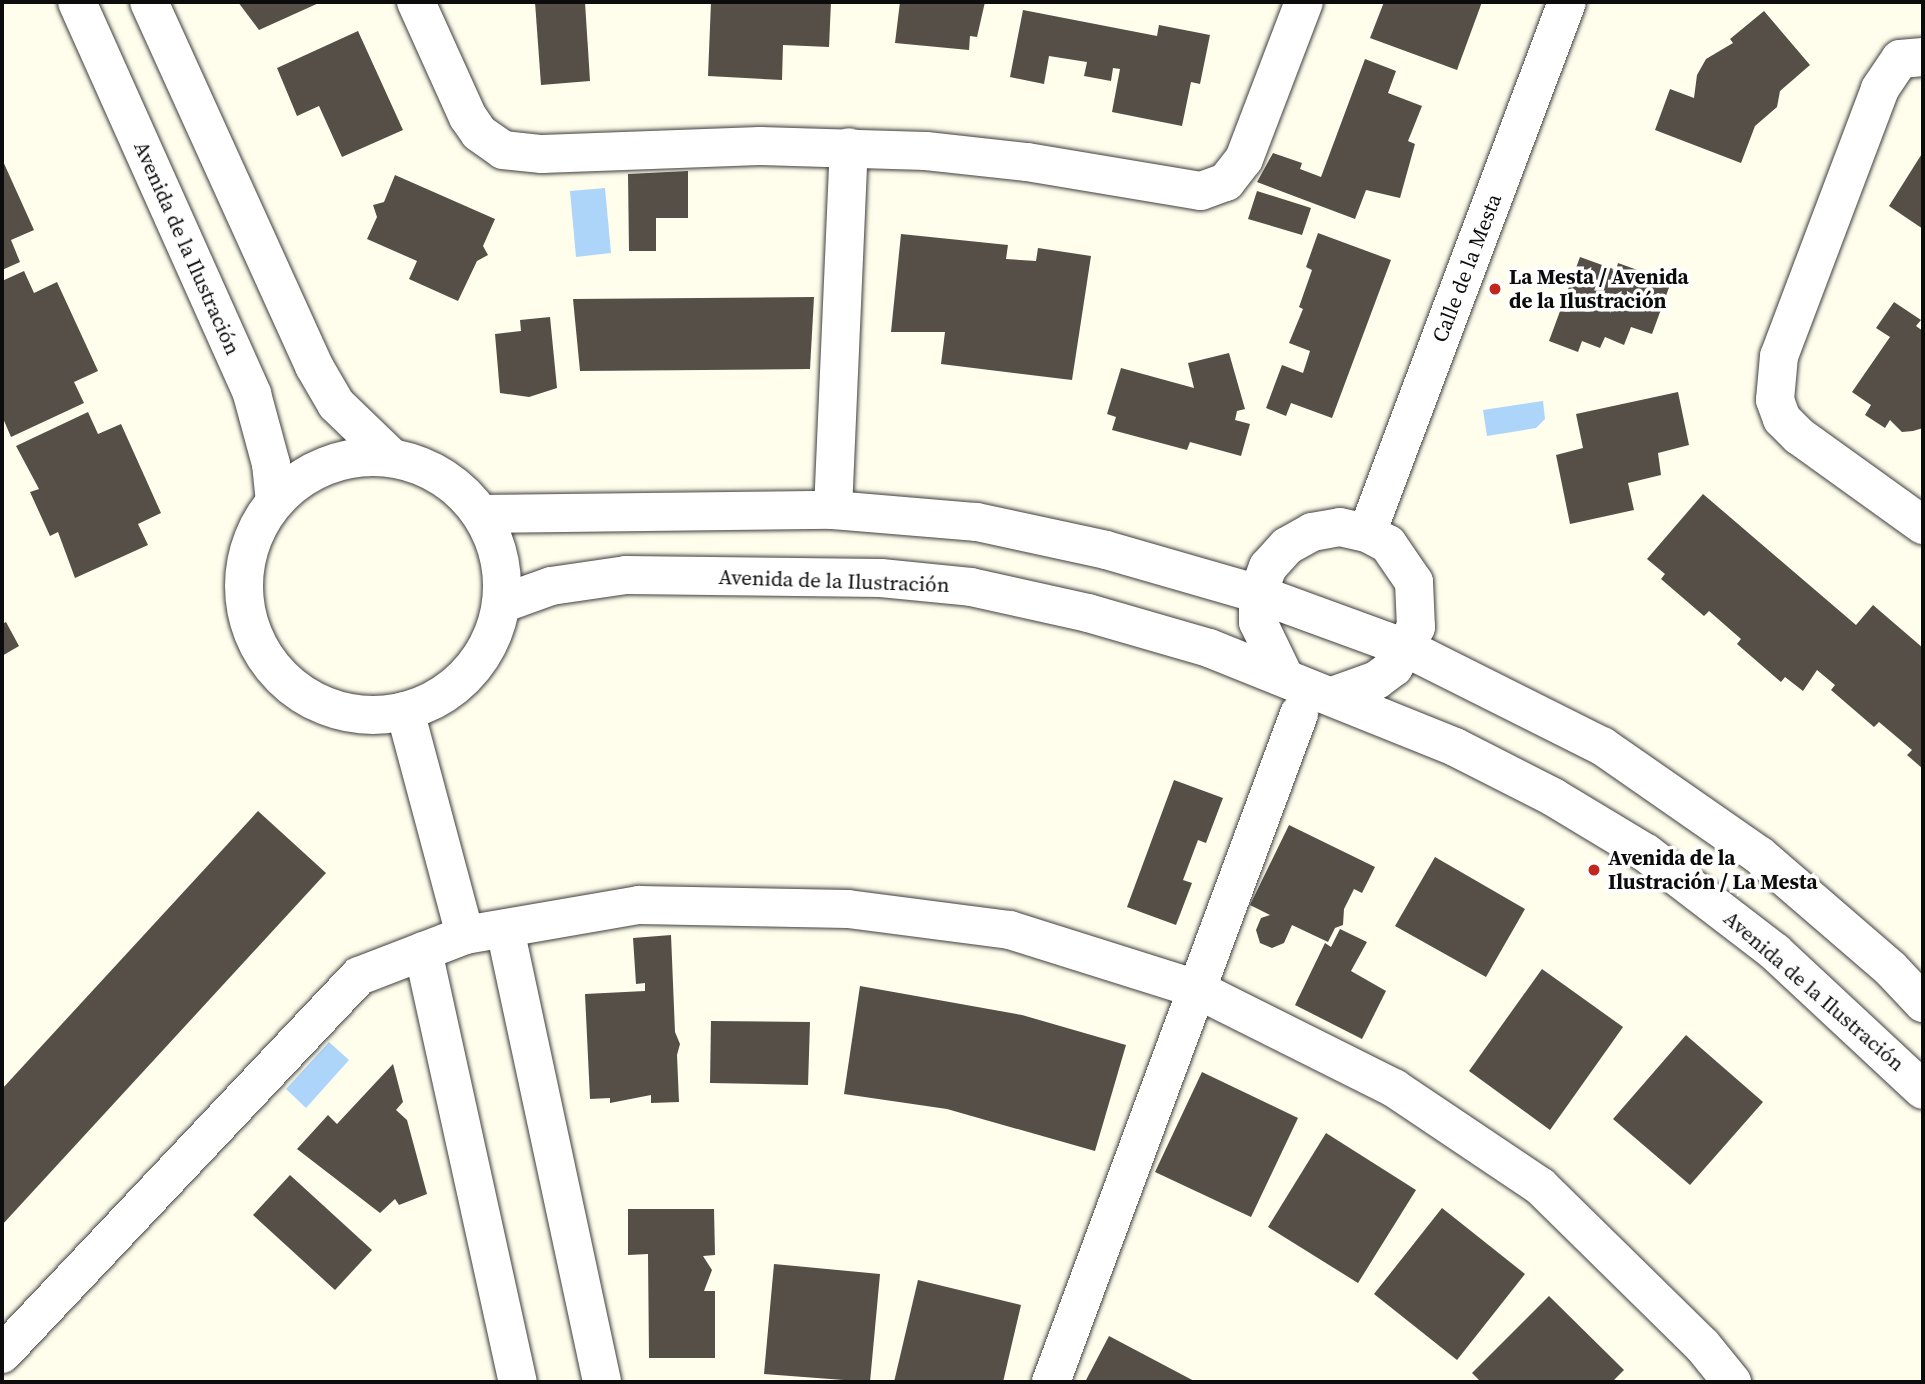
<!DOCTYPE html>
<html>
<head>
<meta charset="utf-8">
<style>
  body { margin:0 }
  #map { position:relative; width:1925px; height:1384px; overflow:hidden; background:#fffdeb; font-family:"Source Serif 4",serif }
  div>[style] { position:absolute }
  .water>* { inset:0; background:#add5f9 }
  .building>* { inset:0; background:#554f48 }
  .roads { filter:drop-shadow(0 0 2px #3f3f3f) drop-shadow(0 0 2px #3f3f3f) }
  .minor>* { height:38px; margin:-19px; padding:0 19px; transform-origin:19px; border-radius:19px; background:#fff }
  .minor>.ring { margin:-19px; padding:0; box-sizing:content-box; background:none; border:38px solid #fff; border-radius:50% }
  .dots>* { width:19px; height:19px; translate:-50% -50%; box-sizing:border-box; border:4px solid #fff; border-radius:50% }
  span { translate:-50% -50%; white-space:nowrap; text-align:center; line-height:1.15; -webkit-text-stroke:7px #fff; paint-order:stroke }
  .street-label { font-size:21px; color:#0c0c0c }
  .poi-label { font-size:21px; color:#0c0c0c; font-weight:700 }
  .left { translate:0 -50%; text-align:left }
  .frame { position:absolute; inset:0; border:4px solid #0c0c0c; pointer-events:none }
</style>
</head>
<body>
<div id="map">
  <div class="water">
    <i style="clip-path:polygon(605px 188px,611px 253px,576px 257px,570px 191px)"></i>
    <i style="clip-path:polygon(1543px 401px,1545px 419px,1536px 428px,1487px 436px,1483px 410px)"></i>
    <i style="clip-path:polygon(329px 1042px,349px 1060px,306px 1108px,286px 1089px)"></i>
  </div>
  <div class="building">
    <i style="clip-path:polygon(238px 2px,321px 2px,259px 30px)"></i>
    <i style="clip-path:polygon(535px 2px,585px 2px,590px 81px,541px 85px)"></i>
    <i style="clip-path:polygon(711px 2px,831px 2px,829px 47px,783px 45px,782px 80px,708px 76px)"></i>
    <i style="clip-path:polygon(900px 2px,985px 2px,977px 37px,970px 36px,969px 50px,895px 43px)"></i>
    <i style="clip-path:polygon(1384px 2px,1482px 2px,1457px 70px,1370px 38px)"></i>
    <i style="clip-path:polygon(1023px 10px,1157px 36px,1159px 25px,1210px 35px,1200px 84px,1191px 82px,1182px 126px,1112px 112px,1120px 69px,1113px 68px,1111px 81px,1084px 76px,1087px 62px,1049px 56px,1044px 84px,1010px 77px)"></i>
    <i style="clip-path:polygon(1764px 11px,1810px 65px,1780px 91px,1777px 107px,1755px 126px,1741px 163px,1655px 130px,1670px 89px,1694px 98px,1697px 75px,1706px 59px,1733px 43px,1730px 39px)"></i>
    <i style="clip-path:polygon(358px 31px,403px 130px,342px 157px,319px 106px,297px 116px,277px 68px)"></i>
    <i style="clip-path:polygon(1365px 59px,1396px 71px,1388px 93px,1422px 106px,1408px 141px,1415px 144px,1400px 198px,1366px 190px,1355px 219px,1257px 182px,1273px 153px,1302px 163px,1300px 169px,1321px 177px)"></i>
    <i style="clip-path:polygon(1923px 152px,1923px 229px,1889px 206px)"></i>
    <i style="clip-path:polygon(2px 159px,34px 230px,11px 240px,20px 262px,2px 270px)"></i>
    <i style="clip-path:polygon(688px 171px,688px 218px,656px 218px,656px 251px,629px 251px,628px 174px)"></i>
    <i style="clip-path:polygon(395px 175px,495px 219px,483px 246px,488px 255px,477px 261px,458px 301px,409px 279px,417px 261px,367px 239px,377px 217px,373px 205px,384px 202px)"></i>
    <i style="clip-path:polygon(1257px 191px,1311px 208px,1302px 235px,1248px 219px)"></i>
    <i style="clip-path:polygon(1318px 233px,1391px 260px,1332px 418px,1291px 403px,1286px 416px,1266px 408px,1282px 365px,1303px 373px,1310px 351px,1289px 343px,1303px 309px,1299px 307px,1312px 270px,1306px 267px)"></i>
    <i style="clip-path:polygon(901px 234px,1008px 245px,1006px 259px,1036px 261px,1038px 248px,1091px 256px,1072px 380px,941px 364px,945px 332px,891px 332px)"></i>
    <i style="clip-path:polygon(1580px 257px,1616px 270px,1618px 263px,1671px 282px,1652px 334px,1631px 327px,1624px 345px,1605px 337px,1600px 348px,1582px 341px,1578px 352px,1549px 341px)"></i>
    <i style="clip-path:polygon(24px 271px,34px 293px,57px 282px,98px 371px,74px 382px,84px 403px,11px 437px,2px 416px,2px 281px)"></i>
    <i style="clip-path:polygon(814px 297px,810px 369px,580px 371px,573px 299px)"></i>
    <i style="clip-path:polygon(1894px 302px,1921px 320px,1916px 326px,1923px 331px,1923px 428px,1913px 431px,1902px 432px,1890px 420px,1885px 428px,1865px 415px,1871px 405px,1852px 392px,1890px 337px,1876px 328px)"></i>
    <i style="clip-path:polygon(550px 317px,557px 388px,529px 397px,500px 393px,495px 334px,521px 331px,520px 320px)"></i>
    <i style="clip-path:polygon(1229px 353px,1245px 409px,1237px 411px,1235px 420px,1250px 424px,1241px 456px,1190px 442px,1187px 450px,1112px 430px,1116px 417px,1107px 414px,1121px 368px,1194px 388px,1188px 363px)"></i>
    <i style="clip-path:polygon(1678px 392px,1689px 445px,1658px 453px,1661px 475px,1628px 483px,1634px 510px,1570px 524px,1556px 455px,1583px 448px,1576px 414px)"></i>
    <i style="clip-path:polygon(88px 412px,98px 434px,121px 424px,161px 513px,138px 524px,148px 545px,75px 578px,58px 532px,50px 536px,30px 492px,39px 489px,16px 446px)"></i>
    <i style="clip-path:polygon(1703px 494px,1856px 625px,1873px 605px,1923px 648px,1923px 769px,1907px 755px,1912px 750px,1879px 722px,1874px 727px,1831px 690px,1835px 685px,1817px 670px,1803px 691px,1785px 677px,1781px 682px,1737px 644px,1741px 639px,1709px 611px,1704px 616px,1661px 579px,1665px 574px,1647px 559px)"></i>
    <i style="clip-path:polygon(6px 622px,19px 646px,2px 656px,2px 624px)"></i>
    <i style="clip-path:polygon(1174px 780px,1223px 798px,1206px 843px,1198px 840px,1183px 880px,1192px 883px,1176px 925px,1127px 907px)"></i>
    <i style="clip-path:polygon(258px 811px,326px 873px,2px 1225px,2px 1089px)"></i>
    <i style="clip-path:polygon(1289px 825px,1375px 867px,1362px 893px,1354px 889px,1344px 909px,1343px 925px,1335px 928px,1328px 942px,1292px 925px,1284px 943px,1272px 948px,1260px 943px,1256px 930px,1261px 918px,1270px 915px,1250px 905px)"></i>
    <i style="clip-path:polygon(1435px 857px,1525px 909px,1486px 977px,1395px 926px)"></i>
    <i style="clip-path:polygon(1340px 929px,1367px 942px,1351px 971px,1386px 991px,1362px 1039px,1295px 1005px,1325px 943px,1331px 947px)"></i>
    <i style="clip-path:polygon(671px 935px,675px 1032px,680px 1044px,677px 1055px,679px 1102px,651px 1103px,651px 1095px,610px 1103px,610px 1098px,590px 1099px,585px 994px,645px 991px,645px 983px,636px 984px,633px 938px)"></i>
    <i style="clip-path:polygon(1542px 969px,1623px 1027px,1550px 1130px,1469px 1071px)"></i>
    <i style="clip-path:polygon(860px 986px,1022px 1015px,1126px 1045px,1095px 1151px,947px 1109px,844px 1094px)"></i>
    <i style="clip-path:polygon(711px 1021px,810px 1022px,808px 1085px,710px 1083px)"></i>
    <i style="clip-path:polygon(1686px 1035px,1763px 1102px,1690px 1185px,1613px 1119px)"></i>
    <i style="clip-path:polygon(393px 1064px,403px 1102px,396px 1110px,407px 1120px,427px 1194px,399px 1205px,395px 1199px,380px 1213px,297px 1149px,328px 1115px,337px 1124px)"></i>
    <i style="clip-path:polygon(1202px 1072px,1298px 1118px,1251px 1217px,1155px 1172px)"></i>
    <i style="clip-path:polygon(1326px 1133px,1416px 1190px,1358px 1283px,1268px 1227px)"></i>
    <i style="clip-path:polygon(290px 1175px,372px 1250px,335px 1290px,253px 1215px)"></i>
    <i style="clip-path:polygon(1442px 1208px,1525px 1274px,1457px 1360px,1374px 1294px)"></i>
    <i style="clip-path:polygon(628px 1209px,714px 1209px,715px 1255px,703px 1256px,712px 1270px,704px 1291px,715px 1291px,715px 1358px,649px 1358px,648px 1254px,628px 1255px)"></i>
    <i style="clip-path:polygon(774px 1264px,880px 1274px,870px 1382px,764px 1374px)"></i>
    <i style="clip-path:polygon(918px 1280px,1021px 1305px,1003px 1382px,894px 1382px)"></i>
    <i style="clip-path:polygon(1549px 1296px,1624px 1370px,1612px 1382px,1481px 1382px,1472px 1373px)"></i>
    <i style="clip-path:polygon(1109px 1336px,1196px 1382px,1085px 1382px)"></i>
  </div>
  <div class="roads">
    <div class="minor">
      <i style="left:77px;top:2px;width:429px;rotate:65.9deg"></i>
      <i style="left:252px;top:394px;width:73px;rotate:74.8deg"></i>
      <i style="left:271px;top:464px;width:36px;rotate:84deg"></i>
      <i style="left:149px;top:2px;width:400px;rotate:65.6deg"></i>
      <i style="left:314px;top:366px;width:44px;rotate:59.9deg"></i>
      <i style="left:336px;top:404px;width:76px;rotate:43.9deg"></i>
      <i style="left:416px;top:2px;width:126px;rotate:65.7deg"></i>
      <i style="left:468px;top:117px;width:19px;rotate:55deg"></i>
      <i style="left:479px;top:133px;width:29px;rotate:35deg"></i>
      <i style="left:503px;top:150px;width:39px;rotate:6deg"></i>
      <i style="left:542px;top:154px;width:218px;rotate:-2.1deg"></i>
      <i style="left:760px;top:146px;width:166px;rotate:1.7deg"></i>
      <i style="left:926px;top:151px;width:102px;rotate:6.2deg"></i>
      <i style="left:1027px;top:162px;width:176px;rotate:9.5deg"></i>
      <i style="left:1201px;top:191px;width:27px;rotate:-20deg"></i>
      <i style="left:1226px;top:182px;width:29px;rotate:-52deg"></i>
      <i style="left:1244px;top:159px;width:168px;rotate:-69.1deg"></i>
      <i style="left:1923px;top:57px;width:23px;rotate:175deg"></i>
      <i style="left:1900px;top:59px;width:36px;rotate:124deg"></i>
      <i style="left:1880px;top:89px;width:285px;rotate:110.7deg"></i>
      <i style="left:1779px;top:356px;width:44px;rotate:95.2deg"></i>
      <i style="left:1775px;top:400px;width:20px;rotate:70deg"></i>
      <i style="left:1782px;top:419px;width:24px;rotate:45deg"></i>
      <i style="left:1799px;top:436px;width:153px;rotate:35.7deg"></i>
      <i class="ring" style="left:244px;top:457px;width:220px;height:220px"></i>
      <i style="left:833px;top:510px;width:363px;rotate:-87.5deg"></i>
      <i style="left:481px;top:514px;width:352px;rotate:-0.7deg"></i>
      <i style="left:833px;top:510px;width:144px;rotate:4.8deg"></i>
      <i style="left:977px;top:522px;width:132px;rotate:12.2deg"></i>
      <i style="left:1106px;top:550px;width:158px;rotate:16.1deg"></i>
      <i style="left:1258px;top:594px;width:160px;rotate:20.1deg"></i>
      <i style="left:1408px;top:649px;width:217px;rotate:26.6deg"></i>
      <i style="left:1602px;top:746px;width:191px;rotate:34.8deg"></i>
      <i style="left:1759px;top:855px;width:174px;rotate:40.8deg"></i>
      <i style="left:1891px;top:969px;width:47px;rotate:46.7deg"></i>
      <i style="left:1367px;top:533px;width:567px;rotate:-69.36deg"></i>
      <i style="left:501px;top:604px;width:53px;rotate:-19.8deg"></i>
      <i style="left:551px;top:586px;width:76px;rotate:-8.3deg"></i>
      <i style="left:626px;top:575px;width:255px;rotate:0.7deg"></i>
      <i style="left:881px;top:578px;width:90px;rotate:5.7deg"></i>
      <i style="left:971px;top:587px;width:120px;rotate:12.5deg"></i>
      <i style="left:1088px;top:613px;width:126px;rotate:16.1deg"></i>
      <i style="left:1209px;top:648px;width:265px;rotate:21.9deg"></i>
      <i style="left:1455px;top:747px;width:110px;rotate:27deg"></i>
      <i style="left:1553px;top:797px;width:109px;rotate:31.1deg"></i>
      <i style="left:1646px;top:853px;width:163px;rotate:37.5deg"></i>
      <i style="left:1775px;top:952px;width:202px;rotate:43deg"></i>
      <i style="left:1284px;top:676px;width:60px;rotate:-115.7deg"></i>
      <i style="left:1258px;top:622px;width:28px;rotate:-90deg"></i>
      <i style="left:1258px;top:594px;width:29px;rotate:-70deg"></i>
      <i style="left:1268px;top:567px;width:28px;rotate:-48deg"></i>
      <i style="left:1287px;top:546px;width:29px;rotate:-29deg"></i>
      <i style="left:1312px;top:532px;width:28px;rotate:-10deg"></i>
      <i style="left:1340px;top:527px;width:28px;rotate:13deg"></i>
      <i style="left:1367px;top:533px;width:24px;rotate:28deg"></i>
      <i style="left:1388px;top:544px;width:46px;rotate:55.6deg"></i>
      <i style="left:1414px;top:582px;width:45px;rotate:87.5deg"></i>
      <i style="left:1416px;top:627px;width:46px;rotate:118.8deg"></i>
      <i style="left:1394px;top:667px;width:21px;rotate:143deg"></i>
      <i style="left:1377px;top:680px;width:45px;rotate:160.3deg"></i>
      <i style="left:405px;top:711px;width:232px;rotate:75deg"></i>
      <i style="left:505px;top:929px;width:463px;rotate:77.9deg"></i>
      <i style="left:423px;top:951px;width:441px;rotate:77.6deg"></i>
      <i style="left:2px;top:1354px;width:520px;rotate:-46.64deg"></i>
      <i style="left:359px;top:976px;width:114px;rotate:-21.1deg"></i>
      <i style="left:465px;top:935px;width:177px;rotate:-9.8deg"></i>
      <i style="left:639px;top:905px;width:209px;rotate:1.1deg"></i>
      <i style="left:848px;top:909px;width:163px;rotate:7.4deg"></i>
      <i style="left:1010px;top:930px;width:193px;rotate:17.5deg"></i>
      <i style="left:1194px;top:988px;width:224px;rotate:26.6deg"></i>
      <i style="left:1394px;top:1088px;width:176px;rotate:33.9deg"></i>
      <i style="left:1540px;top:1186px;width:227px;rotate:44.5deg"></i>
      <i style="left:1702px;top:1345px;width:48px;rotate:51deg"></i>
      <i style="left:1051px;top:1382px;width:713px;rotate:-69.63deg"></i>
    </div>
  </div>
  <div class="dots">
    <i style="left:1495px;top:289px;background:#c2271e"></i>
    <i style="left:1594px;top:870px;background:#c2271e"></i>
  </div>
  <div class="street-label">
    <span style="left:187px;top:248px;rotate:66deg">Avenida de la Ilustración</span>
    <span style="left:1467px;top:268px;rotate:-69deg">Calle de la Mesta</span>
    <span style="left:834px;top:581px;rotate:2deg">Avenida de la Ilustración</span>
    <span style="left:1814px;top:991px;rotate:41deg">Avenida de la Ilustración</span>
  </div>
  <div class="poi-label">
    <span class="left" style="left:1509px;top:289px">La Mesta / Avenida<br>de la Ilustración</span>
    <span class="left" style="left:1608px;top:870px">Avenida de la<br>Ilustración / La Mesta</span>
  </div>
  <div class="frame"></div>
</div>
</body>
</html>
